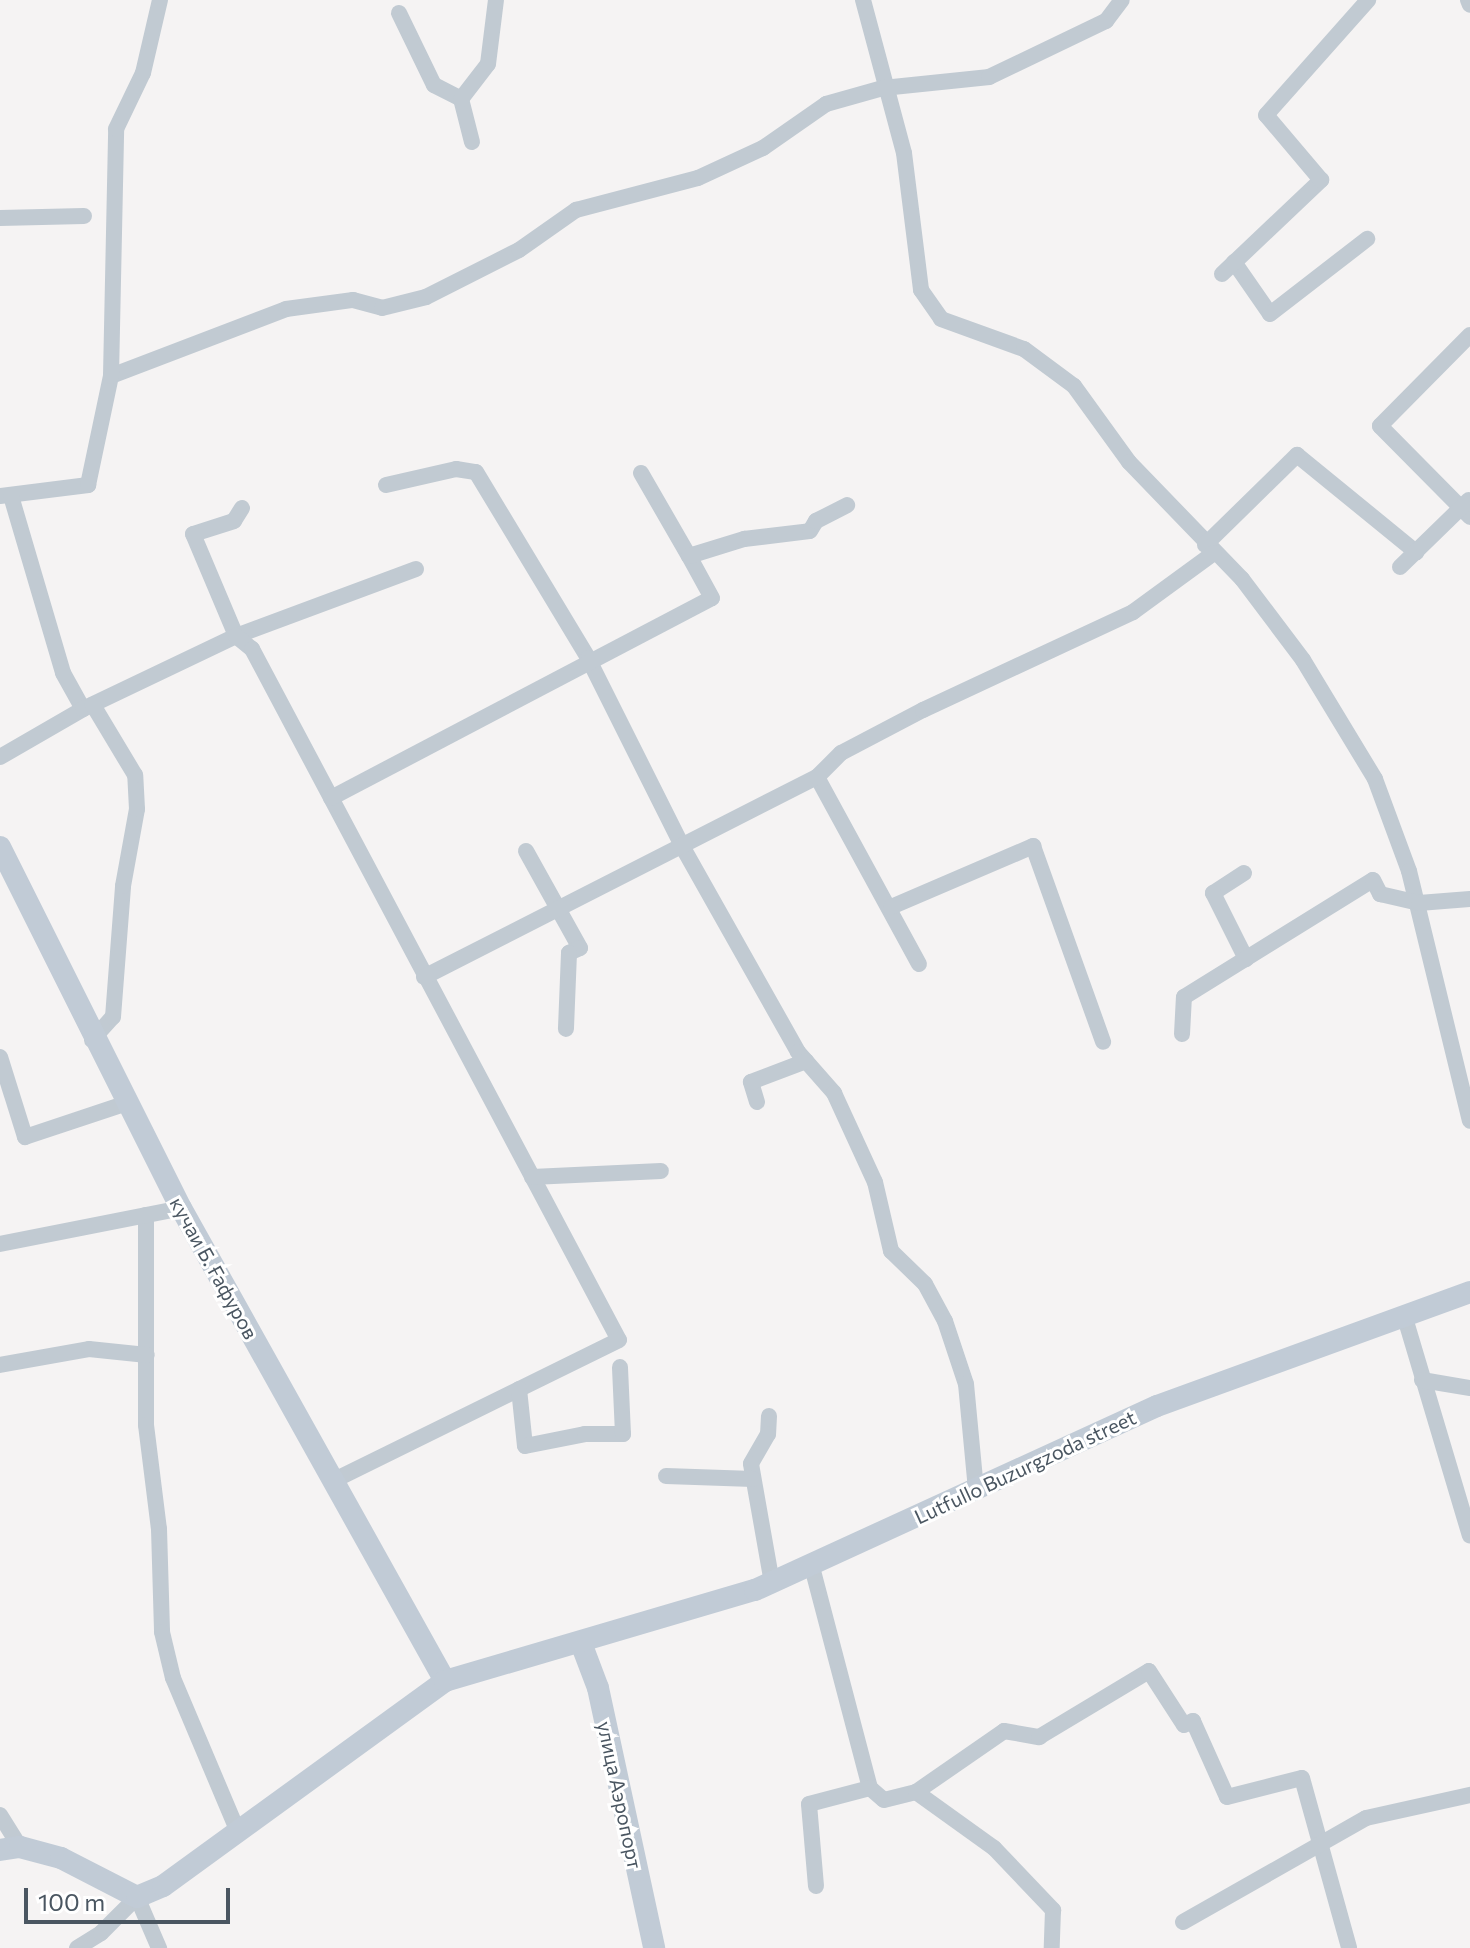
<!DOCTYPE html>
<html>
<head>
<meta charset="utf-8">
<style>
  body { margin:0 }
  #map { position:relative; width:1470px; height:1948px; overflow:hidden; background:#f5f3f3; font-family:Commissioner,sans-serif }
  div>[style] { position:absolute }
  .street>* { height:16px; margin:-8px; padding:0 8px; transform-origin:8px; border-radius:8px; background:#c1cad2 }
  .secondary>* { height:22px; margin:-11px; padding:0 11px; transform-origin:11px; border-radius:11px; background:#c1cbd6 }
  span { translate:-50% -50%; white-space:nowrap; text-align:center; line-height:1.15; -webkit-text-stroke:6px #fff; paint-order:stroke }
  .street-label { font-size:20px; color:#4a5661 }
  .scale { position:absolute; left:24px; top:1888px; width:206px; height:36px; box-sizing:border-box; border:4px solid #4a5661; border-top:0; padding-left:10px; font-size:24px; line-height:28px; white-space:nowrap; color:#4a5661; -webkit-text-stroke:6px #fff; paint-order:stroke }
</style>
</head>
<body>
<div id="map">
  <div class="street">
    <i style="left:863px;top:0;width:158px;rotate:75deg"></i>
    <i style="left:904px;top:153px;width:138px;rotate:82.9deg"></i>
    <i style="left:921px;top:290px;width:35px;rotate:55deg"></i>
    <i style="left:941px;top:319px;width:88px;rotate:19.9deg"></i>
    <i style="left:1024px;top:349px;width:62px;rotate:36.5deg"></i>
    <i style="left:1074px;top:386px;width:94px;rotate:54.1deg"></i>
    <i style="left:1129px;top:462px;width:163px;rotate:46deg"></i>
    <i style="left:1242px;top:579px;width:101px;rotate:53deg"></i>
    <i style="left:1303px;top:660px;width:139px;rotate:58.8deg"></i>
    <i style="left:1375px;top:779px;width:98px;rotate:69.7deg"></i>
    <i style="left:1409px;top:871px;width:257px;rotate:76.3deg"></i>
    <i style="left:1468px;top:0;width:5px;rotate:68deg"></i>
    <i style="left:399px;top:13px;width:80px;rotate:64.1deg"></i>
    <i style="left:434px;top:85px;width:30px;rotate:27deg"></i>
    <i style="left:472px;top:142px;width:44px;rotate:-104.3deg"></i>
    <i style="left:461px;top:99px;width:44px;rotate:-52.4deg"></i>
    <i style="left:488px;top:64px;width:64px;rotate:-82.9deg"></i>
    <i style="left:0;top:218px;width:84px;rotate:-1.4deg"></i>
    <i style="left:1234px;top:262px;width:63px;rotate:55.3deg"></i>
    <i style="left:1270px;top:314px;width:123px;rotate:-37.7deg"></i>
    <i style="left:1222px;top:274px;width:137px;rotate:-43.5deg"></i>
    <i style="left:1321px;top:180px;width:85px;rotate:-130.2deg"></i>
    <i style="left:1266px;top:115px;width:154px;rotate:-48.4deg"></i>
    <i style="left:1470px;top:335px;width:128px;rotate:134.7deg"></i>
    <i style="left:1380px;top:426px;width:128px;rotate:45.3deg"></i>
    <i style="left:111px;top:376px;width:187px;rotate:-20.9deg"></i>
    <i style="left:286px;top:309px;width:68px;rotate:-7.7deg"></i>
    <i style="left:353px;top:300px;width:30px;rotate:15deg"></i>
    <i style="left:382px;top:308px;width:45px;rotate:-14deg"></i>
    <i style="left:426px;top:297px;width:104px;rotate:-26.8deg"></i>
    <i style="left:519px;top:250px;width:70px;rotate:-35.1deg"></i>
    <i style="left:576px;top:210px;width:126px;rotate:-14.7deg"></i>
    <i style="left:698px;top:178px;width:72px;rotate:-24.8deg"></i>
    <i style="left:763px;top:148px;width:77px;rotate:-34.9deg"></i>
    <i style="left:826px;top:104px;width:59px;rotate:-15.7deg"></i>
    <i style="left:883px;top:88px;width:107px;rotate:-5.9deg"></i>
    <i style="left:989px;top:77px;width:130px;rotate:-25.6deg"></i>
    <i style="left:1106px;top:21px;width:26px;rotate:-53deg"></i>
    <i style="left:641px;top:473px;width:96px;rotate:60deg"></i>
    <i style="left:386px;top:485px;width:72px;rotate:-12.9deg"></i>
    <i style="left:456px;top:469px;width:20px;rotate:9deg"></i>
    <i style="left:476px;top:472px;width:217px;rotate:58.9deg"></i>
    <i style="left:588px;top:658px;width:210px;rotate:63.4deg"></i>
    <i style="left:682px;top:846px;width:236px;rotate:60.6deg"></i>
    <i style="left:798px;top:1052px;width:55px;rotate:48.7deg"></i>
    <i style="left:834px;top:1093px;width:98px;rotate:65.3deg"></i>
    <i style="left:875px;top:1182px;width:71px;rotate:76.9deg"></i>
    <i style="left:891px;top:1251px;width:47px;rotate:44.1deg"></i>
    <i style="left:925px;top:1284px;width:42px;rotate:61.6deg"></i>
    <i style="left:945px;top:1321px;width:66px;rotate:71.6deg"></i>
    <i style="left:966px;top:1384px;width:105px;rotate:84.6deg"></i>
    <i style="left:0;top:496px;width:89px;rotate:-7.1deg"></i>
    <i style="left:88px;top:485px;width:111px;rotate:-78.1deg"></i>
    <i style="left:111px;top:376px;width:247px;rotate:-88.8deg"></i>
    <i style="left:116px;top:129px;width:62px;rotate:-64.3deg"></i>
    <i style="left:143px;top:73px;width:75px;rotate:-76.9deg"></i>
    <i style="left:11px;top:496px;width:184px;rotate:73.6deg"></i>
    <i style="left:63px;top:673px;width:41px;rotate:60.9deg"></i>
    <i style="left:242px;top:508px;width:15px;rotate:122deg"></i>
    <i style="left:234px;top:521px;width:43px;rotate:162.4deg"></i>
    <i style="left:193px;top:534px;width:111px;rotate:67.1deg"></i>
    <i style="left:236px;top:636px;width:192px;rotate:-20.4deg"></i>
    <i style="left:1205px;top:545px;width:129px;rotate:-44.4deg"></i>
    <i style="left:1297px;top:455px;width:154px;rotate:39.2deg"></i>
    <i style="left:1400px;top:567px;width:96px;rotate:-44.2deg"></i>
    <i style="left:0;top:757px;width:96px;rotate:-30deg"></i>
    <i style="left:83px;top:709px;width:170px;rotate:-25.5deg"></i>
    <i style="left:236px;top:636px;width:21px;rotate:39deg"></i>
    <i style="left:252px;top:649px;width:782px;rotate:62.03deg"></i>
    <i style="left:619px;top:1340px;width:321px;rotate:153.8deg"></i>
    <i style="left:817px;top:777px;width:213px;rotate:61.4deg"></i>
    <i style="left:331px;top:798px;width:430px;rotate:-27.7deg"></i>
    <i style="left:712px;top:598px;width:48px;rotate:-118.7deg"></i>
    <i style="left:689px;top:556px;width:58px;rotate:-17.2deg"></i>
    <i style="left:744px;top:539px;width:66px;rotate:-6.9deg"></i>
    <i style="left:810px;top:531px;width:12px;rotate:-59deg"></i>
    <i style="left:816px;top:521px;width:35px;rotate:-27deg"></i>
    <i style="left:526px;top:851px;width:111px;rotate:60.9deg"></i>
    <i style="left:580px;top:948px;width:12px;rotate:156deg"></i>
    <i style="left:569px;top:953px;width:76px;rotate:92.3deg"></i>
    <i style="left:1244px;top:873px;width:37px;rotate:147deg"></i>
    <i style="left:1213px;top:893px;width:74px;rotate:63.4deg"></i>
    <i style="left:891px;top:907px;width:155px;rotate:-23.2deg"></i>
    <i style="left:1033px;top:846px;width:208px;rotate:70.3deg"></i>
    <i style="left:424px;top:977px;width:441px;rotate:-27deg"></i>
    <i style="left:817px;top:777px;width:34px;rotate:-45deg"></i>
    <i style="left:841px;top:753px;width:93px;rotate:-27.7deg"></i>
    <i style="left:923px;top:710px;width:232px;rotate:-25deg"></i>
    <i style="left:1133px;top:612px;width:100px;rotate:-36.1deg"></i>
    <i style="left:1182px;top:1034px;width:37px;rotate:-87deg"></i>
    <i style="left:1184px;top:997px;width:222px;rotate:-31.8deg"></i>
    <i style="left:1373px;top:880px;width:16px;rotate:63deg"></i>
    <i style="left:1380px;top:894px;width:40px;rotate:13deg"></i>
    <i style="left:1419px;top:903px;width:51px;rotate:-4.5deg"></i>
    <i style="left:92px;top:1040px;width:31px;rotate:-48deg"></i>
    <i style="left:113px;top:1017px;width:131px;rotate:-85.6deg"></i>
    <i style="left:123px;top:886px;width:78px;rotate:-79.7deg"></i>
    <i style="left:137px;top:809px;width:34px;rotate:-93deg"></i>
    <i style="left:135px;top:775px;width:82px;rotate:-121deg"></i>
    <i style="left:0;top:1057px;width:84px;rotate:72.6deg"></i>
    <i style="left:25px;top:1137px;width:108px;rotate:-18.4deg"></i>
    <i style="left:757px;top:1102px;width:21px;rotate:-107deg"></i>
    <i style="left:751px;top:1082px;width:59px;rotate:-20.9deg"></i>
    <i style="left:532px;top:1177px;width:129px;rotate:-2.7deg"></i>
    <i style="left:146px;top:1215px;width:210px;rotate:90deg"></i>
    <i style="left:146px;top:1425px;width:105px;rotate:82.9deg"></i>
    <i style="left:159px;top:1529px;width:103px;rotate:88.3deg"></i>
    <i style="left:162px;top:1632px;width:47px;rotate:76.6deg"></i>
    <i style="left:173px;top:1678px;width:167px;rotate:67.1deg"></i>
    <i style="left:0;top:1244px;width:185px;rotate:-11.2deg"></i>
    <i style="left:1405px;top:1318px;width:227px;rotate:73.4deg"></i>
    <i style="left:0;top:1365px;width:90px;rotate:-10.2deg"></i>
    <i style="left:89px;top:1349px;width:58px;rotate:5.9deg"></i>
    <i style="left:1422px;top:1380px;width:49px;rotate:9.5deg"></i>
    <i style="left:519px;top:1389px;width:57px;rotate:84deg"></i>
    <i style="left:525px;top:1446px;width:61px;rotate:-11.3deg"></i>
    <i style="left:585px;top:1434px;width:38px"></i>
    <i style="left:623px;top:1434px;width:67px;rotate:-92.6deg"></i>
    <i style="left:769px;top:1416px;width:18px;rotate:93deg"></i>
    <i style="left:768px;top:1434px;width:34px;rotate:120deg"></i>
    <i style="left:751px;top:1464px;width:121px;rotate:80deg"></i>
    <i style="left:666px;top:1476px;width:87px;rotate:2deg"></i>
    <i style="left:812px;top:1567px;width:228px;rotate:75.3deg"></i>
    <i style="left:870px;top:1788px;width:18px;rotate:41deg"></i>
    <i style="left:884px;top:1800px;width:33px;rotate:-14deg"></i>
    <i style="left:916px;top:1792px;width:96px;rotate:35.7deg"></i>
    <i style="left:994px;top:1848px;width:86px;rotate:46.4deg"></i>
    <i style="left:1053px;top:1910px;width:38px;rotate:92deg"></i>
    <i style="left:916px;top:1792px;width:107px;rotate:-34.7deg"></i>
    <i style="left:1004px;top:1731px;width:36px;rotate:10deg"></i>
    <i style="left:1039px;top:1737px;width:128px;rotate:-31deg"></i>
    <i style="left:1149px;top:1671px;width:64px;rotate:57.1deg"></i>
    <i style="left:1184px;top:1725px;width:10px;rotate:-24deg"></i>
    <i style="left:1193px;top:1721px;width:83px;rotate:65.9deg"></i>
    <i style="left:1227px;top:1797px;width:77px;rotate:-14.2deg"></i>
    <i style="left:1302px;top:1778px;width:176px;rotate:74.5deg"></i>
    <i style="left:0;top:1815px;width:38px;rotate:58deg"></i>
    <i style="left:816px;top:1886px;width:82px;rotate:-94.9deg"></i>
    <i style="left:809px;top:1804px;width:63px;rotate:-14.7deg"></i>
    <i style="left:1183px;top:1922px;width:210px;rotate:-29.6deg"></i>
    <i style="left:1366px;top:1818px;width:107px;rotate:-12.5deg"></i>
    <i style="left:77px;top:1948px;width:28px;rotate:-32deg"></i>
    <i style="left:101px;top:1933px;width:51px;rotate:-45deg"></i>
    <i style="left:137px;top:1897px;width:56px;rotate:66.7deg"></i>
  </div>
  <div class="secondary">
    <i style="left:0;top:847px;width:404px;rotate:63.4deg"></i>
    <i style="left:181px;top:1208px;width:542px;rotate:60.83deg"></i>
    <i style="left:581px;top:1643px;width:48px;rotate:69.3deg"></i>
    <i style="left:598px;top:1688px;width:266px;rotate:77.8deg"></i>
    <i style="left:0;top:1850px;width:20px;rotate:-9deg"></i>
    <i style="left:20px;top:1847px;width:42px;rotate:15deg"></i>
    <i style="left:61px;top:1858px;width:85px;rotate:27.2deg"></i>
    <i style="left:137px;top:1897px;width:28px;rotate:-23deg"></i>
    <i style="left:163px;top:1886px;width:349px;rotate:-36deg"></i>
    <i style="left:445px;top:1681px;width:323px;rotate:-16.4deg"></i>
    <i style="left:755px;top:1590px;width:442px;rotate:-24.6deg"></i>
    <i style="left:1157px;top:1406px;width:333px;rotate:-20deg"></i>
  </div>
  <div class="street-label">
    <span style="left:214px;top:1268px;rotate:61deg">кучаи Б. Ғафуров</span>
    <span style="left:1025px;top:1467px;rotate:-25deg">Lutfullo Buzurgzoda street</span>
    <span style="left:620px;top:1795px;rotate:78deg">улица Аэропорт</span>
  </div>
  <div class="scale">100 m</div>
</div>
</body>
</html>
